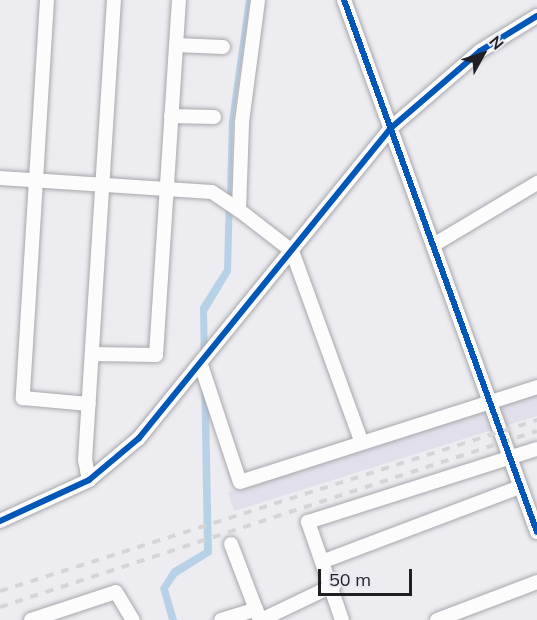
<!DOCTYPE html>
<html>
<head>
<meta charset="utf-8">
<style>
  body { margin:0 }
  #map { position:relative; width:537px; height:620px; overflow:hidden; background:#ececf1; font-family:Mulish,sans-serif }
  div>[style] { position:absolute }
  .built>* { inset:0; background:#e0dfeb }
  .water>* { inset:0; background:#b7d1e7 }
  .stream>* { height:4px; margin:-2px; padding:0 2px; transform-origin:2px; border-radius:2px; background:#b7d1e7 }
  .roads { filter:drop-shadow(0 0 2px #a7a7ab) drop-shadow(0 0 2px #a7a7ab) }
  .minor>* { height:14px; margin:-7px; padding:0 7px; transform-origin:7px; border-radius:7px; background:#fcfcfd }
  .rail>* { height:4px; margin-top:-2px; transform-origin:0; background:repeating-linear-gradient(90deg,#d5d5d7 0 8px,transparent 0 16px) }
  .cycleway>* { height:6px; margin:-3px; padding:0 3px; transform-origin:3px; border-radius:3px; background:#0057b8 }
  span { translate:-50% -50%; white-space:nowrap; text-align:center; line-height:1.15; -webkit-text-stroke:6px #e9e9f4; paint-order:stroke }
  .north { position:absolute; left:453px; top:24px; width:60px; height:60px; -webkit-text-stroke:4px #e9e9f4; paint-order:stroke; rotate:50deg; font-size:16px; font-weight:700; line-height:24px; text-align:center; color:#201f23 }
  .north::after { content:''; display:block; margin:auto; width:21px; height:27px; background:#201f23; clip-path:polygon(50% 0,100% 100%,50% 72%,0 100%) }
  .scale { position:absolute; left:318px; top:569px; width:94px; height:27px; box-sizing:border-box; border:3px solid #201f23; border-top:0; padding-left:8px; font-size:18px; line-height:21px; white-space:nowrap; color:#201f23; -webkit-text-stroke:4px #e9e9f4; paint-order:stroke }
</style>
</head>
<body>
<div id="map">
  <div class="built">
    <i style="clip-path:polygon(537px 394px,537px 416px,234px 511px,228px 492px)"></i>
  </div>
  <div class="water">
    <i style="clip-path:polygon(226px 195px,233px 196px,231px 272px,207px 312px,212px 554px,177px 576px,168px 589px,177px 620px,169px 620px,160px 588px,172px 569px,204px 550px,200px 307px,224px 269px)"></i>
  </div>
  <div class="stream">
    <i style="left:229px;top:196px;width:75px;rotate:-88.5deg"></i>
    <i style="left:231px;top:121px;width:122px;rotate:-82deg"></i>
  </div>
  <div class="roads">
    <div class="minor">
      <i style="left:47px;top:0;width:399px;rotate:93.5deg"></i>
      <i style="left:23px;top:398px;width:66px;rotate:5.2deg"></i>
      <i style="left:344px;top:0;width:566px;rotate:70.06deg"></i>
      <i style="left:176px;top:45px;width:47px;rotate:2.4deg"></i>
      <i style="left:171px;top:116px;width:43px;rotate:1.3deg"></i>
      <i style="left:0;top:178px;width:212px;rotate:3.8deg"></i>
      <i style="left:212px;top:192px;width:32px;rotate:34deg"></i>
      <i style="left:239px;top:210px;width:67px;rotate:37.7deg"></i>
      <i style="left:292px;top:251px;width:202px;rotate:70deg"></i>
      <i style="left:239px;top:210px;width:88px;rotate:-88deg"></i>
      <i style="left:242px;top:122px;width:123px;rotate:-82.5deg"></i>
      <i style="left:435px;top:244px;width:119px;rotate:-30.9deg"></i>
      <i style="left:92px;top:354px;width:64px;rotate:0.9deg"></i>
      <i style="left:156px;top:355px;width:356px;rotate:-86.3deg"></i>
      <i style="left:201px;top:365px;width:123px;rotate:71.6deg"></i>
      <i style="left:240px;top:482px;width:312px;rotate:-17.7deg"></i>
      <i style="left:89px;top:480px;width:20px;rotate:-101deg"></i>
      <i style="left:85px;top:460px;width:461px;rotate:-86.4deg"></i>
      <i style="left:0;top:521px;width:98px;rotate:-24.7deg"></i>
      <i style="left:89px;top:480px;width:65px;rotate:-40deg"></i>
      <i style="left:139px;top:438px;width:401px;rotate:-50.9deg"></i>
      <i style="left:392px;top:127px;width:116px;rotate:-40.8deg"></i>
      <i style="left:480px;top:51px;width:67px;rotate:-31.6deg"></i>
      <i style="left:231px;top:544px;width:81px;rotate:69.1deg"></i>
      <i style="left:324px;top:561px;width:210px;rotate:-20.7deg"></i>
      <i style="left:31px;top:620px;width:89px;rotate:-18.2deg"></i>
      <i style="left:116px;top:592px;width:33px;rotate:59deg"></i>
      <i style="left:221px;top:620px;width:37px;rotate:-17deg"></i>
      <i style="left:261px;top:620px;width:81px;rotate:-25.6deg"></i>
      <i style="left:342px;top:620px;width:104px;rotate:-109.1deg"></i>
      <i style="left:308px;top:522px;width:240px;rotate:-17.7deg"></i>
      <i style="left:437px;top:620px;width:107px;rotate:-20.8deg"></i>
    </div>
  </div>
  <div class="rail">
    <i style="left:0;top:591px;width:564px;rotate:-17.66deg"></i>
    <i style="left:0;top:607px;width:565px;rotate:-18.15deg"></i>
  </div>
  <div class="cycleway">
    <i style="left:344px;top:0;width:566px;rotate:70.06deg"></i>
    <i style="left:0;top:521px;width:98px;rotate:-24.7deg"></i>
    <i style="left:89px;top:480px;width:65px;rotate:-40deg"></i>
    <i style="left:139px;top:438px;width:401px;rotate:-50.9deg"></i>
    <i style="left:392px;top:127px;width:116px;rotate:-40.8deg"></i>
    <i style="left:480px;top:51px;width:67px;rotate:-31.6deg"></i>
  </div>
  <div class="north">N</div>
  <div class="scale">50 m</div>
</div>
</body>
</html>
